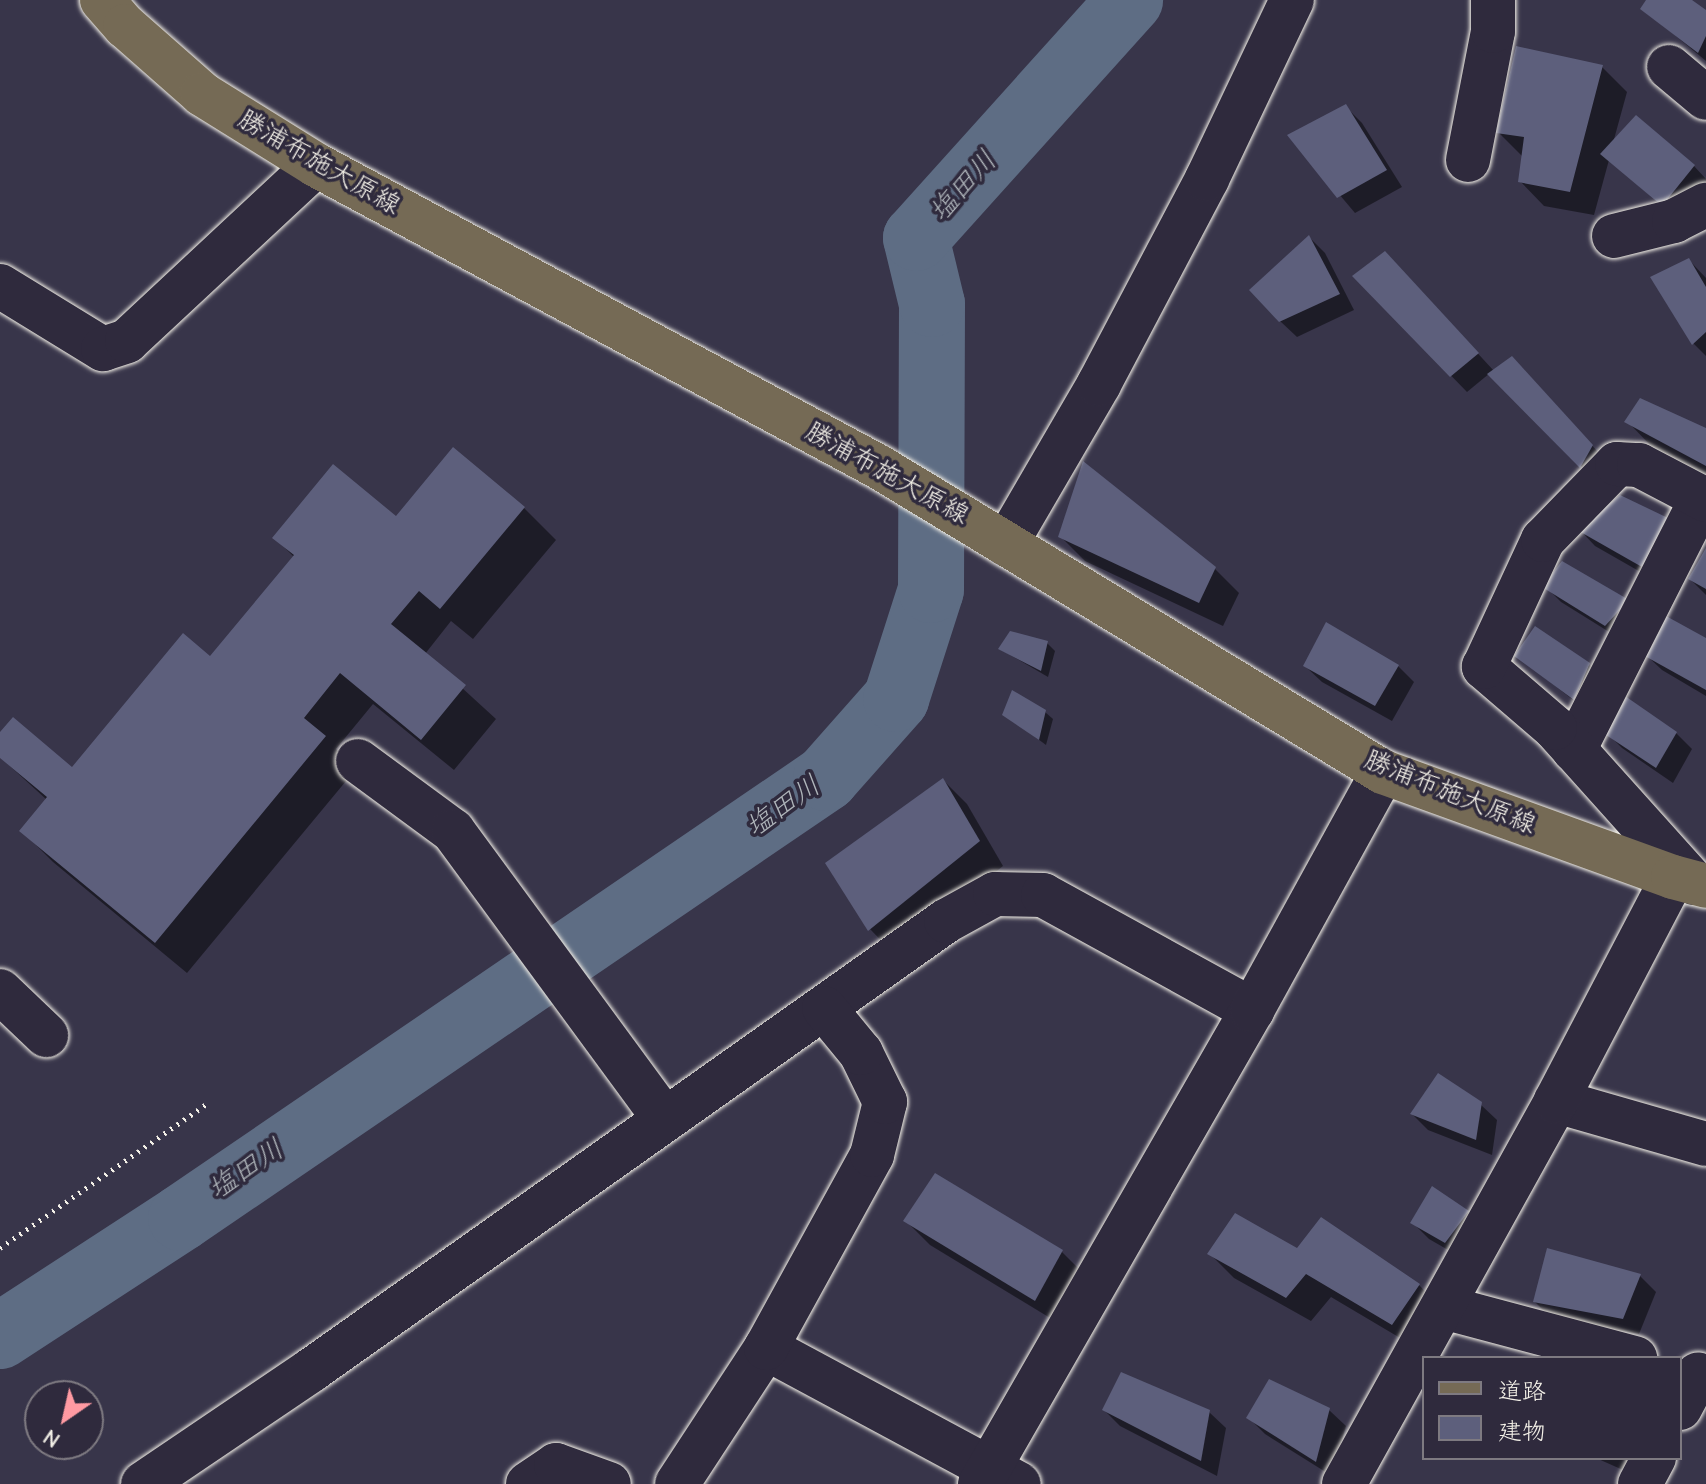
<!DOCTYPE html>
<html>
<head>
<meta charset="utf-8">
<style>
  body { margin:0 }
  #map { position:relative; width:1706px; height:1484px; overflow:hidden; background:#38354a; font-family:"Comic Neue","Klee One",sans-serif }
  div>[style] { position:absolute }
  .shadow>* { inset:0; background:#0007 }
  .river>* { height:66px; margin:-33px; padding:0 33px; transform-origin:33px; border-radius:33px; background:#5e6d84 }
  .building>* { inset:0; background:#5d5f7c }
  .path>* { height:5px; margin-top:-2.5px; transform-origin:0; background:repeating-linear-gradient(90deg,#f4f1e8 0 2px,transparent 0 8px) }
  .roads { filter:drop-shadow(0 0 2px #f4f1e8) drop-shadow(0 0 2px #f4f1e8) }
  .minor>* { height:44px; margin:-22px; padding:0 22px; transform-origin:22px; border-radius:22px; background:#2f2a3d }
  .major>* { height:44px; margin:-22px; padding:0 22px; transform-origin:22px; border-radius:22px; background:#756a55 }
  span { translate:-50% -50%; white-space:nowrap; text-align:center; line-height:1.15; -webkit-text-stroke:7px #2f2a3d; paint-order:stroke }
  .street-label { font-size:26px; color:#f4f1e8 }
  .water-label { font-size:28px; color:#b0b6bb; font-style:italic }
  .legend { position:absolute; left:1422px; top:1356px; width:260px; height:104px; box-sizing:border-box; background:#2f2a3d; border:2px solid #7e7a81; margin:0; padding:10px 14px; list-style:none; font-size:24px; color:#f4f1e8 }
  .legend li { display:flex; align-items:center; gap:16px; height:40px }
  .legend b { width:40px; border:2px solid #7e7a81 }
  .north { position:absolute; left:24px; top:1380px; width:80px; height:80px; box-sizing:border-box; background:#2f2a3d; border:2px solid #7e7a81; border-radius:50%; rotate:214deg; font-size:22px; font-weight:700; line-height:32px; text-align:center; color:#f4f1e8 }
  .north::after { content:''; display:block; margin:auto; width:28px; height:36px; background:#ff9aa2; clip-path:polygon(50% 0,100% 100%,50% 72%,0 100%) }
</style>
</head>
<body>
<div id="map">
  <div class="shadow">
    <i style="clip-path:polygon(1648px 0,1688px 0,1706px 12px,1706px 61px,1642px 8px)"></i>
    <i style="clip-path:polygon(1602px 67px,1627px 92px,1613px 143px,1694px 166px,1706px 179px,1706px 187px,1679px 221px,1609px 160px,1594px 215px,1544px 206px,1520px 181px,1523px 157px,1498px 132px)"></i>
    <i style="clip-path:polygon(1346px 107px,1362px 123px,1402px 187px,1355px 213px,1290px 136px)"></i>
    <i style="clip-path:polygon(1309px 237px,1325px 253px,1354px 310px,1297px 337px,1280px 321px)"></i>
    <i style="clip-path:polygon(1689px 260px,1706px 278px,1706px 356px,1694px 344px,1653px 277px)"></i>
    <i style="clip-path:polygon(1401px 270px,1494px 371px,1528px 375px,1608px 463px,1597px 482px,1490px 373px,1467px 392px,1354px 276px)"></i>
    <i style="clip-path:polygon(1627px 421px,1706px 430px,1706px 475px,1651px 446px)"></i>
    <i style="clip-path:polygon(453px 450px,524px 508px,556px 540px,473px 639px,451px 621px,425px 654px,496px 719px,454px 770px,373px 704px,336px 749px,356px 769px,187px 973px,53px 862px,22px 831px,47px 800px,0 757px,0 735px,73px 769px,210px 659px,294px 557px,275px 538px,396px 519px)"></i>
    <i style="clip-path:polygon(1667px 520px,1658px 582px,1595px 546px,1580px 530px)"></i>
    <i style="clip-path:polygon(1060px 536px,1215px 569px,1239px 593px,1223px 626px,1085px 561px)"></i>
    <i style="clip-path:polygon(1706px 552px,1706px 595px,1690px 579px)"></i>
    <i style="clip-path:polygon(1563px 564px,1644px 618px,1622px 640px,1561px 602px,1545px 586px)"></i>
    <i style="clip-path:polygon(1327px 625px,1398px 666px,1414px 682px,1392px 721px,1322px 682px,1305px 666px)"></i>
    <i style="clip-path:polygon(1706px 640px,1706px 696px,1662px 670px,1645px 654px)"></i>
    <i style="clip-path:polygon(1047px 643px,1055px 651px,1048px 677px,1000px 649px)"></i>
    <i style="clip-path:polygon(1517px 656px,1588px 664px,1605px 681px,1591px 714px)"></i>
    <i style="clip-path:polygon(1045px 712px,1053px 719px,1046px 745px,1004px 714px)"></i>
    <i style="clip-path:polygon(1606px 732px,1676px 733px,1692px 749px,1673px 783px,1622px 748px)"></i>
    <i style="clip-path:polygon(943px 780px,967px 804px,1003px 866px,894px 954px,870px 929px)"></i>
    <i style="clip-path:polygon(1480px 1104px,1497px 1120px,1492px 1155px,1428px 1130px,1412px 1114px)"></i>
    <i style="clip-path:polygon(1432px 1189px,1468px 1213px,1484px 1229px,1462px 1258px,1429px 1239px,1413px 1223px)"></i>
    <i style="clip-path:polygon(906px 1221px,1061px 1251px,1086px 1276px,1060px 1324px,930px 1245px)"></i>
    <i style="clip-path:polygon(1298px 1251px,1419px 1285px,1443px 1310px,1417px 1348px,1331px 1297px,1311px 1321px,1234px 1278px,1210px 1254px)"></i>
    <i style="clip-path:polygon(1640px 1276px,1656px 1292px,1639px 1334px,1551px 1318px,1535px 1302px)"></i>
    <i style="clip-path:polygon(1104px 1410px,1209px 1412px,1226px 1428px,1217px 1476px,1120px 1426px)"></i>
    <i style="clip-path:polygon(1329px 1410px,1346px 1426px,1332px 1476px,1265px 1434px,1249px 1418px)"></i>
    <i style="clip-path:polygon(1596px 1458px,1649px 1458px,1641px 1478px)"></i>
  </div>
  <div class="river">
    <i style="left:0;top:1336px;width:216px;rotate:-33.1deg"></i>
    <i style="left:181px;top:1218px;width:781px;rotate:-34.3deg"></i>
    <i style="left:826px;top:778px;width:106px;rotate:-48.5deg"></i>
    <i style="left:896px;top:699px;width:114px;rotate:-72.2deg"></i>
    <i style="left:931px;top:590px;width:286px;rotate:-89.8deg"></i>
    <i style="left:932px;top:304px;width:68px;rotate:-103.6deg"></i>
    <i style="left:916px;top:238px;width:320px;rotate:-48deg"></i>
  </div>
  <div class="building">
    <i style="clip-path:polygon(1646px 0,1692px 0,1706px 10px,1706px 36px,1698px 53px,1640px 9px)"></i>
    <i style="clip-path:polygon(1516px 46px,1603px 65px,1570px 192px,1518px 182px,1524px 137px,1496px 133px)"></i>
    <i style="clip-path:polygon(1346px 104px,1387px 170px,1337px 198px,1287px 135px)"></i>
    <i style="clip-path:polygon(1636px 115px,1695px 165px,1662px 206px,1600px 154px)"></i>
    <i style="clip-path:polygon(1309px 235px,1340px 294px,1279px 322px,1249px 290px)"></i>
    <i style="clip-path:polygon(1385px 251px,1479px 353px,1450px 377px,1352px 276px)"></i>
    <i style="clip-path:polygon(1689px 258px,1706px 287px,1706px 332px,1692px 345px,1650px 277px)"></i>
    <i style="clip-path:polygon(1512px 356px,1593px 445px,1580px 468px,1487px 374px)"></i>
    <i style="clip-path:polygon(1640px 398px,1706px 428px,1706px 466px,1624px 422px)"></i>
    <i style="clip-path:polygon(453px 447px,525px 507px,440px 609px,419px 591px,391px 624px,466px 685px,421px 740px,340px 673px,304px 718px,326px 736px,155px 943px,19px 831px,47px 797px,0 758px,0 732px,13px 717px,72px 767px,183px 633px,210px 656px,294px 555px,272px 538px,333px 464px,396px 516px)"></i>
    <i style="clip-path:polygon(1083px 461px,1216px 567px,1199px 603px,1058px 537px)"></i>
    <i style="clip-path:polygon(1620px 495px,1668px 518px,1642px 567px,1577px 530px)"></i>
    <i style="clip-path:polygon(1706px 548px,1706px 589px,1688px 579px)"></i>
    <i style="clip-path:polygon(1562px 561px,1629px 600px,1605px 626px,1542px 587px)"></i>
    <i style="clip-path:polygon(1666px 616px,1706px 638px,1706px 690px,1643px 655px)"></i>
    <i style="clip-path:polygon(1326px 622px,1399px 665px,1375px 706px,1303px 666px)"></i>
    <i style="clip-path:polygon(1535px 626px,1590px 663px,1574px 700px,1514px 656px)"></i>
    <i style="clip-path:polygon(1010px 631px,1048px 641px,1041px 671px,998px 649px)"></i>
    <i style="clip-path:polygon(1012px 690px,1046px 710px,1039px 740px,1002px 715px)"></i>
    <i style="clip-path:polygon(1625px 696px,1677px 732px,1656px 768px,1603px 733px)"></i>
    <i style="clip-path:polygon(943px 778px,980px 841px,868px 931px,825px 863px)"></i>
    <i style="clip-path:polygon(1438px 1073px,1482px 1102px,1476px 1140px,1410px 1114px)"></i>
    <i style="clip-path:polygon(935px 1173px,1063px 1250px,1035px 1301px,903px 1221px)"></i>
    <i style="clip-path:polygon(1432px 1186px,1469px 1211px,1445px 1243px,1410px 1223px)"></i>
    <i style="clip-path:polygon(1235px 1213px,1297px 1248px,1321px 1217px,1420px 1284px,1392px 1325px,1306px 1274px,1286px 1298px,1207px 1254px)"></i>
    <i style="clip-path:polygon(1547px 1248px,1641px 1274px,1623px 1319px,1533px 1302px)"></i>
    <i style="clip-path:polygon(1121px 1372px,1210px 1410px,1201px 1461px,1102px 1410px)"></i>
    <i style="clip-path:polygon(1269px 1379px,1330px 1408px,1316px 1462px,1246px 1418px)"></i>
  </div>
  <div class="path">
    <i style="left:0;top:1248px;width:255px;rotate:-34.9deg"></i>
  </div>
  <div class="roads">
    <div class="minor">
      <i style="left:1669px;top:67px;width:48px;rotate:40deg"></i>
      <i style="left:1468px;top:160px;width:131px;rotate:-79deg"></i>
      <i style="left:1493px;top:31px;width:31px;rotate:-90deg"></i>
      <i style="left:1614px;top:236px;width:62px;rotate:-14deg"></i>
      <i style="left:1674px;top:221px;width:36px;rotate:-27deg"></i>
      <i style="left:0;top:286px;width:121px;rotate:31.5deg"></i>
      <i style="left:103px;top:349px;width:25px;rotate:-18deg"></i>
      <i style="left:127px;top:341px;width:258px;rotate:-43deg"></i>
      <i style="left:1006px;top:544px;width:185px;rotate:-59.8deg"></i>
      <i style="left:1099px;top:384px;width:232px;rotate:-62.2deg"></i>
      <i style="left:1207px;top:179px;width:198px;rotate:-64.6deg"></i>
      <i style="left:1574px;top:750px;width:283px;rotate:-63.1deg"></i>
      <i style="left:358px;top:761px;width:118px;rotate:36.4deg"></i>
      <i style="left:453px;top:831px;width:358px;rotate:53.7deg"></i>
      <i style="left:1694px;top:883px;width:208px;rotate:-131.9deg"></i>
      <i style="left:1555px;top:728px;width:94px;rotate:-139.3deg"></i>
      <i style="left:1484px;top:667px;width:140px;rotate:-65.1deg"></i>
      <i style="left:1543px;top:540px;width:106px;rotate:-45.8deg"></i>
      <i style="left:1617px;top:464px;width:22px;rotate:3deg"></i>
      <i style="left:1639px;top:465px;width:76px;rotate:27.6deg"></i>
      <i style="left:0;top:991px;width:64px;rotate:43.7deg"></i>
      <i style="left:1556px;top:1101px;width:156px;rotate:16deg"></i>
      <i style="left:1443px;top:1307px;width:199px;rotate:14.9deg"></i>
      <i style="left:766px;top:1348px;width:287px;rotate:28.3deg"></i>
      <i style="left:1680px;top:1408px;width:38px;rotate:-62deg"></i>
      <i style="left:143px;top:1484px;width:202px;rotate:-34.1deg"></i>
      <i style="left:310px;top:1371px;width:779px;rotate:-35.28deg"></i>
      <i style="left:946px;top:921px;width:56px;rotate:-28.9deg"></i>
      <i style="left:995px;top:894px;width:48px;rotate:1.2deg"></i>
      <i style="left:1043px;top:895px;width:239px;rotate:28.8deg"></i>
      <i style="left:528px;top:1484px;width:34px;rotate:-34deg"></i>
      <i style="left:556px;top:1465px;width:56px;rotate:19.7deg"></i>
      <i style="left:677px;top:1484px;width:163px;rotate:-56.8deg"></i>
      <i style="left:766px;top:1348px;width:220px;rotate:-61.2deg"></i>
      <i style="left:872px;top:1155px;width:55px;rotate:-76.2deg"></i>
      <i style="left:885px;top:1102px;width:55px;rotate:-116.1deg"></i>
      <i style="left:861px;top:1053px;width:58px;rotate:-129.4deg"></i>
      <i style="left:980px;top:1484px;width:546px;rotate:-60.15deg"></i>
      <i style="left:1252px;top:1010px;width:272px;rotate:-61.2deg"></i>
      <i style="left:1344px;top:1484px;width:438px;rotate:-61deg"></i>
      <i style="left:1556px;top:1101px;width:253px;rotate:-62.4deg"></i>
      <i style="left:1640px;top:1484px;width:30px;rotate:-62deg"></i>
    </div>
    <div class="major">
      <i style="left:102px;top:0;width:35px;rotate:49deg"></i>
      <i style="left:125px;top:26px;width:103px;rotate:41.4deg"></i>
      <i style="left:202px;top:94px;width:134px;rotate:31.9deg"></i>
      <i style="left:316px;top:165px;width:639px;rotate:28.21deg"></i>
      <i style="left:879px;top:467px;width:589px;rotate:31.18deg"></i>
      <i style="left:1383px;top:772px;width:308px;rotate:19.9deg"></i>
      <i style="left:1673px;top:877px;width:34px;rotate:15deg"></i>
    </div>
  </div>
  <div class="street-label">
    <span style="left:319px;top:163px;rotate:30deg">勝浦布施大原線</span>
    <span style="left:887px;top:474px;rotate:29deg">勝浦布施大原線</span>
    <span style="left:1450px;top:793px;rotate:22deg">勝浦布施大原線</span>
  </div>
  <div class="water-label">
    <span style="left:963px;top:186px;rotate:-48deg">塩田川</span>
    <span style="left:783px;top:806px;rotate:-35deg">塩田川</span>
    <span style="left:246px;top:1169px;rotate:-34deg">塩田川</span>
  </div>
  <ul class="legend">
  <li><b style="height:10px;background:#756a55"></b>道路</li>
  <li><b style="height:22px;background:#5d5f7c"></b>建物</li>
  </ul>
  <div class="north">N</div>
</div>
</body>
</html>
